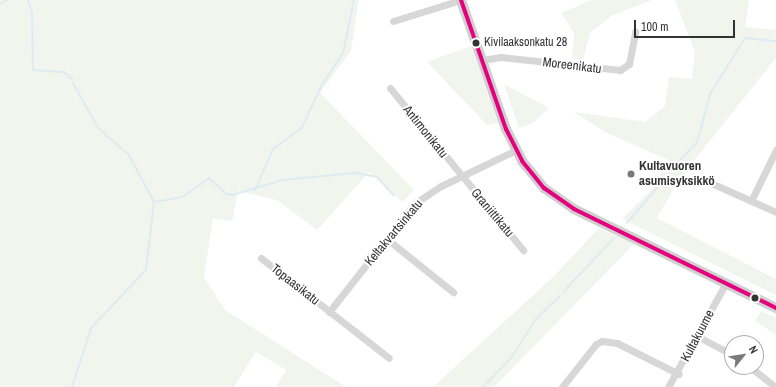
<!DOCTYPE html>
<html>
<head>
<meta charset="utf-8">
<style>
  body { margin:0 }
  #map { position:relative; width:776px; height:387px; overflow:hidden; background:#fff; font-family:"Archivo Narrow",sans-serif }
  div>[style] { position:absolute }
  .green>* { inset:0; background:#f1f5ed }
  .stream>* { height:2px; margin:-1px; padding:0 1px; transform-origin:1px; border-radius:1px; background:#ddebf3 }
  .street>* { height:7px; margin:-3.5px; padding:0 3.5px; transform-origin:3.5px; border-radius:3.5px; background:#d7d7d7 }
  .secondary>* { height:10px; margin:-5px; padding:0 5px; transform-origin:5px; border-radius:5px; background:#d0d0d0 }
  .bus-1>* { height:4px; margin:-2px; padding:0 2px; transform-origin:2px; border-radius:2px; background:#e5007d }
  .dots>* { width:11px; height:11px; translate:-50% -50%; box-sizing:border-box; border:2px solid #fff; border-radius:50% }
  span { translate:-50% -50%; white-space:nowrap; text-align:center; line-height:1.15; -webkit-text-stroke:4px #fff; paint-order:stroke }
  .bus-label { font-size:12px; color:#333 }
  .left { translate:0 -50%; text-align:left }
  .street-label { font-size:13px; color:#333 }
  .poi-label { font-size:13px; color:#333; font-weight:700 }
  .north { position:absolute; left:724px; top:335px; width:40px; height:40px; box-sizing:border-box; background:#fff; border:1px solid #adadad; border-radius:50%; rotate:60deg; font-size:11px; font-weight:700; line-height:16px; text-align:center; color:#333 }
  .north::after { content:''; display:block; margin:auto; width:14px; height:18px; background:#7a7a7a; clip-path:polygon(50% 0,100% 100%,50% 72%,0 100%) }
  .scale { position:absolute; left:634px; top:20px; width:101px; height:18px; box-sizing:border-box; border:2px solid #333; border-top:0; padding-left:5px; font-size:12px; line-height:14px; white-space:nowrap; color:#333; -webkit-text-stroke:3px #fff; paint-order:stroke }
</style>
</head>
<body>
<div id="map">
  <div class="green">
    <i style="clip-path:polygon(0 0,359px 0,351px 51px,320px 93px,414px 190px,402px 202px,369px 172px,317px 230px,277px 200px,238px 191px,232px 221px,213px 218px,204px 277px,225px 310px,346px 387px,276px 387px,286px 370px,256px 352px,234px 387px,0 387px)"></i>
    <i style="clip-path:polygon(592px 0,652px 0,611px 16px,590px 33px,583px 60px,572px 58px,574px 33px,561px 13px)"></i>
    <i style="clip-path:polygon(675px 0,749px 0,745px 27px,776px 30px,776px 58px,680px 178px,657px 218px,776px 279px,776px 295px,622px 219px,651px 190px,668px 160px,605px 132px,574px 112px,645px 122px,665px 106px,669px 77px,692px 79px,695px 52px)"></i>
    <i style="clip-path:polygon(471px 46px,498px 123px,487px 125px,427px 62px)"></i>
    <i style="clip-path:polygon(504px 84px,549px 108px,533px 123px,519px 128px)"></i>
    <i style="clip-path:polygon(599px 228px,634px 244px,494px 387px,433px 387px,553px 277px)"></i>
    <i style="clip-path:polygon(761px 311px,776px 318px,776px 335px,755px 321px)"></i>
  </div>
  <div class="stream">
    <i style="left:28px;top:0;width:14px;rotate:73deg"></i>
    <i style="left:32px;top:13px;width:57px;rotate:89deg"></i>
    <i style="left:33px;top:70px;width:31px;rotate:4deg"></i>
    <i style="left:64px;top:72px;width:11px;rotate:41deg"></i>
    <i style="left:0;top:4px;width:8px;rotate:-30deg"></i>
    <i style="left:676px;top:164px;width:30px;rotate:-46deg"></i>
    <i style="left:697px;top:142px;width:50px;rotate:-74.8deg"></i>
    <i style="left:710px;top:94px;width:66px;rotate:-58deg"></i>
    <i style="left:745px;top:38px;width:31px;rotate:6deg"></i>
    <i style="left:255px;top:190px;width:45px;rotate:-66.3deg"></i>
    <i style="left:273px;top:149px;width:34px;rotate:-36deg"></i>
    <i style="left:301px;top:129px;width:49px;rotate:-64.5deg"></i>
    <i style="left:322px;top:85px;width:38px;rotate:-57deg"></i>
    <i style="left:343px;top:53px;width:54px;rotate:-78.3deg"></i>
    <i style="left:154px;top:202px;width:28px;rotate:-10deg"></i>
    <i style="left:182px;top:197px;width:33px;rotate:-35deg"></i>
    <i style="left:209px;top:178px;width:23px;rotate:43deg"></i>
    <i style="left:226px;top:194px;width:7px;rotate:8deg"></i>
    <i style="left:233px;top:195px;width:51px;rotate:-17deg"></i>
    <i style="left:282px;top:180px;width:73px;rotate:-5.5deg"></i>
    <i style="left:355px;top:173px;width:22px;rotate:10deg"></i>
    <i style="left:377px;top:177px;width:25px;rotate:48deg"></i>
    <i style="left:627px;top:223px;width:70px;rotate:-49.7deg"></i>
    <i style="left:564px;top:291px;width:73px;rotate:-46.7deg"></i>
    <i style="left:72px;top:387px;width:62px;rotate:-72.1deg"></i>
    <i style="left:91px;top:328px;width:80px;rotate:-46.5deg"></i>
    <i style="left:146px;top:270px;width:68px;rotate:-83.3deg"></i>
    <i style="left:154px;top:202px;width:53px;rotate:-118deg"></i>
    <i style="left:129px;top:155px;width:41px;rotate:-138.9deg"></i>
    <i style="left:98px;top:128px;width:51px;rotate:-119.1deg"></i>
    <i style="left:483px;top:387px;width:40px;rotate:-46deg"></i>
    <i style="left:511px;top:358px;width:46px;rotate:-57.3deg"></i>
    <i style="left:536px;top:319px;width:33px;rotate:-44deg"></i>
  </div>
  <div class="street">
    <i style="left:393px;top:21px;width:71px;rotate:-17.2deg"></i>
    <i style="left:482px;top:60px;width:19px;rotate:-9deg"></i>
    <i style="left:501px;top:57px;width:120px;rotate:6.2deg"></i>
    <i style="left:620px;top:70px;width:11px;rotate:-34deg"></i>
    <i style="left:629px;top:64px;width:33px;rotate:-79deg"></i>
    <i style="left:390px;top:88px;width:210px;rotate:50.6deg"></i>
    <i style="left:711px;top:183px;width:71px;rotate:24deg"></i>
    <i style="left:752px;top:199px;width:55px;rotate:-63.9deg"></i>
    <i style="left:387px;top:239px;width:85px;rotate:38.8deg"></i>
    <i style="left:261px;top:258px;width:162px;rotate:38deg"></i>
    <i style="left:329px;top:312px;width:137px;rotate:-51.8deg"></i>
    <i style="left:414px;top:204px;width:32px;rotate:-34deg"></i>
    <i style="left:441px;top:186px;width:83px;rotate:-25.6deg"></i>
    <i style="left:697px;top:336px;width:40px;rotate:28deg"></i>
    <i style="left:750px;top:367px;width:33px;rotate:38deg"></i>
    <i style="left:562px;top:387px;width:55px;rotate:-51.7deg"></i>
    <i style="left:596px;top:344px;width:7px;rotate:-27deg"></i>
    <i style="left:602px;top:341px;width:15px;rotate:8deg"></i>
    <i style="left:617px;top:343px;width:69px;rotate:26.6deg"></i>
    <i style="left:668px;top:387px;width:119px;rotate:-60.9deg"></i>
  </div>
  <div class="secondary">
    <i style="left:461px;top:0;width:137px;rotate:70.8deg"></i>
    <i style="left:506px;top:129px;width:36px;rotate:63deg"></i>
    <i style="left:522px;top:161px;width:35px;rotate:51deg"></i>
    <i style="left:544px;top:188px;width:37px;rotate:35deg"></i>
    <i style="left:574px;top:209px;width:225px;rotate:26.1deg"></i>
  </div>
  <div class="bus-1">
    <i style="left:461px;top:0;width:137px;rotate:70.8deg"></i>
    <i style="left:506px;top:129px;width:36px;rotate:63deg"></i>
    <i style="left:522px;top:161px;width:35px;rotate:51deg"></i>
    <i style="left:544px;top:188px;width:37px;rotate:35deg"></i>
    <i style="left:574px;top:209px;width:225px;rotate:26.1deg"></i>
  </div>
  <div class="dots">
    <i style="left:476px;top:43px;background:#333"></i>
    <i style="left:631px;top:174px;background:#7a7a7a"></i>
    <i style="left:755px;top:298px;background:#333"></i>
  </div>
  <div class="bus-label">
    <span class="left" style="left:484px;top:43px">Kivilaaksonkatu 28</span>
  </div>
  <div class="street-label">
    <span style="left:572px;top:66px;rotate:7deg">Moreenikatu</span>
    <span style="left:425px;top:132px;rotate:51deg">Antimonikatu</span>
    <span style="left:492px;top:213px;rotate:50deg">Graniittikatu</span>
    <span style="left:394px;top:233px;rotate:-50deg">Keltakvartsinkatu</span>
    <span style="left:295px;top:285px;rotate:38deg">Topaasikatu</span>
    <span style="left:698px;top:336px;rotate:-62deg">Kultakuume</span>
  </div>
  <div class="poi-label">
    <span class="left" style="left:639px;top:174px">Kultavuoren<br>asumisyksikkö</span>
  </div>
  <div class="north">N</div>
  <div class="scale">100 m</div>
</div>
</body>
</html>
